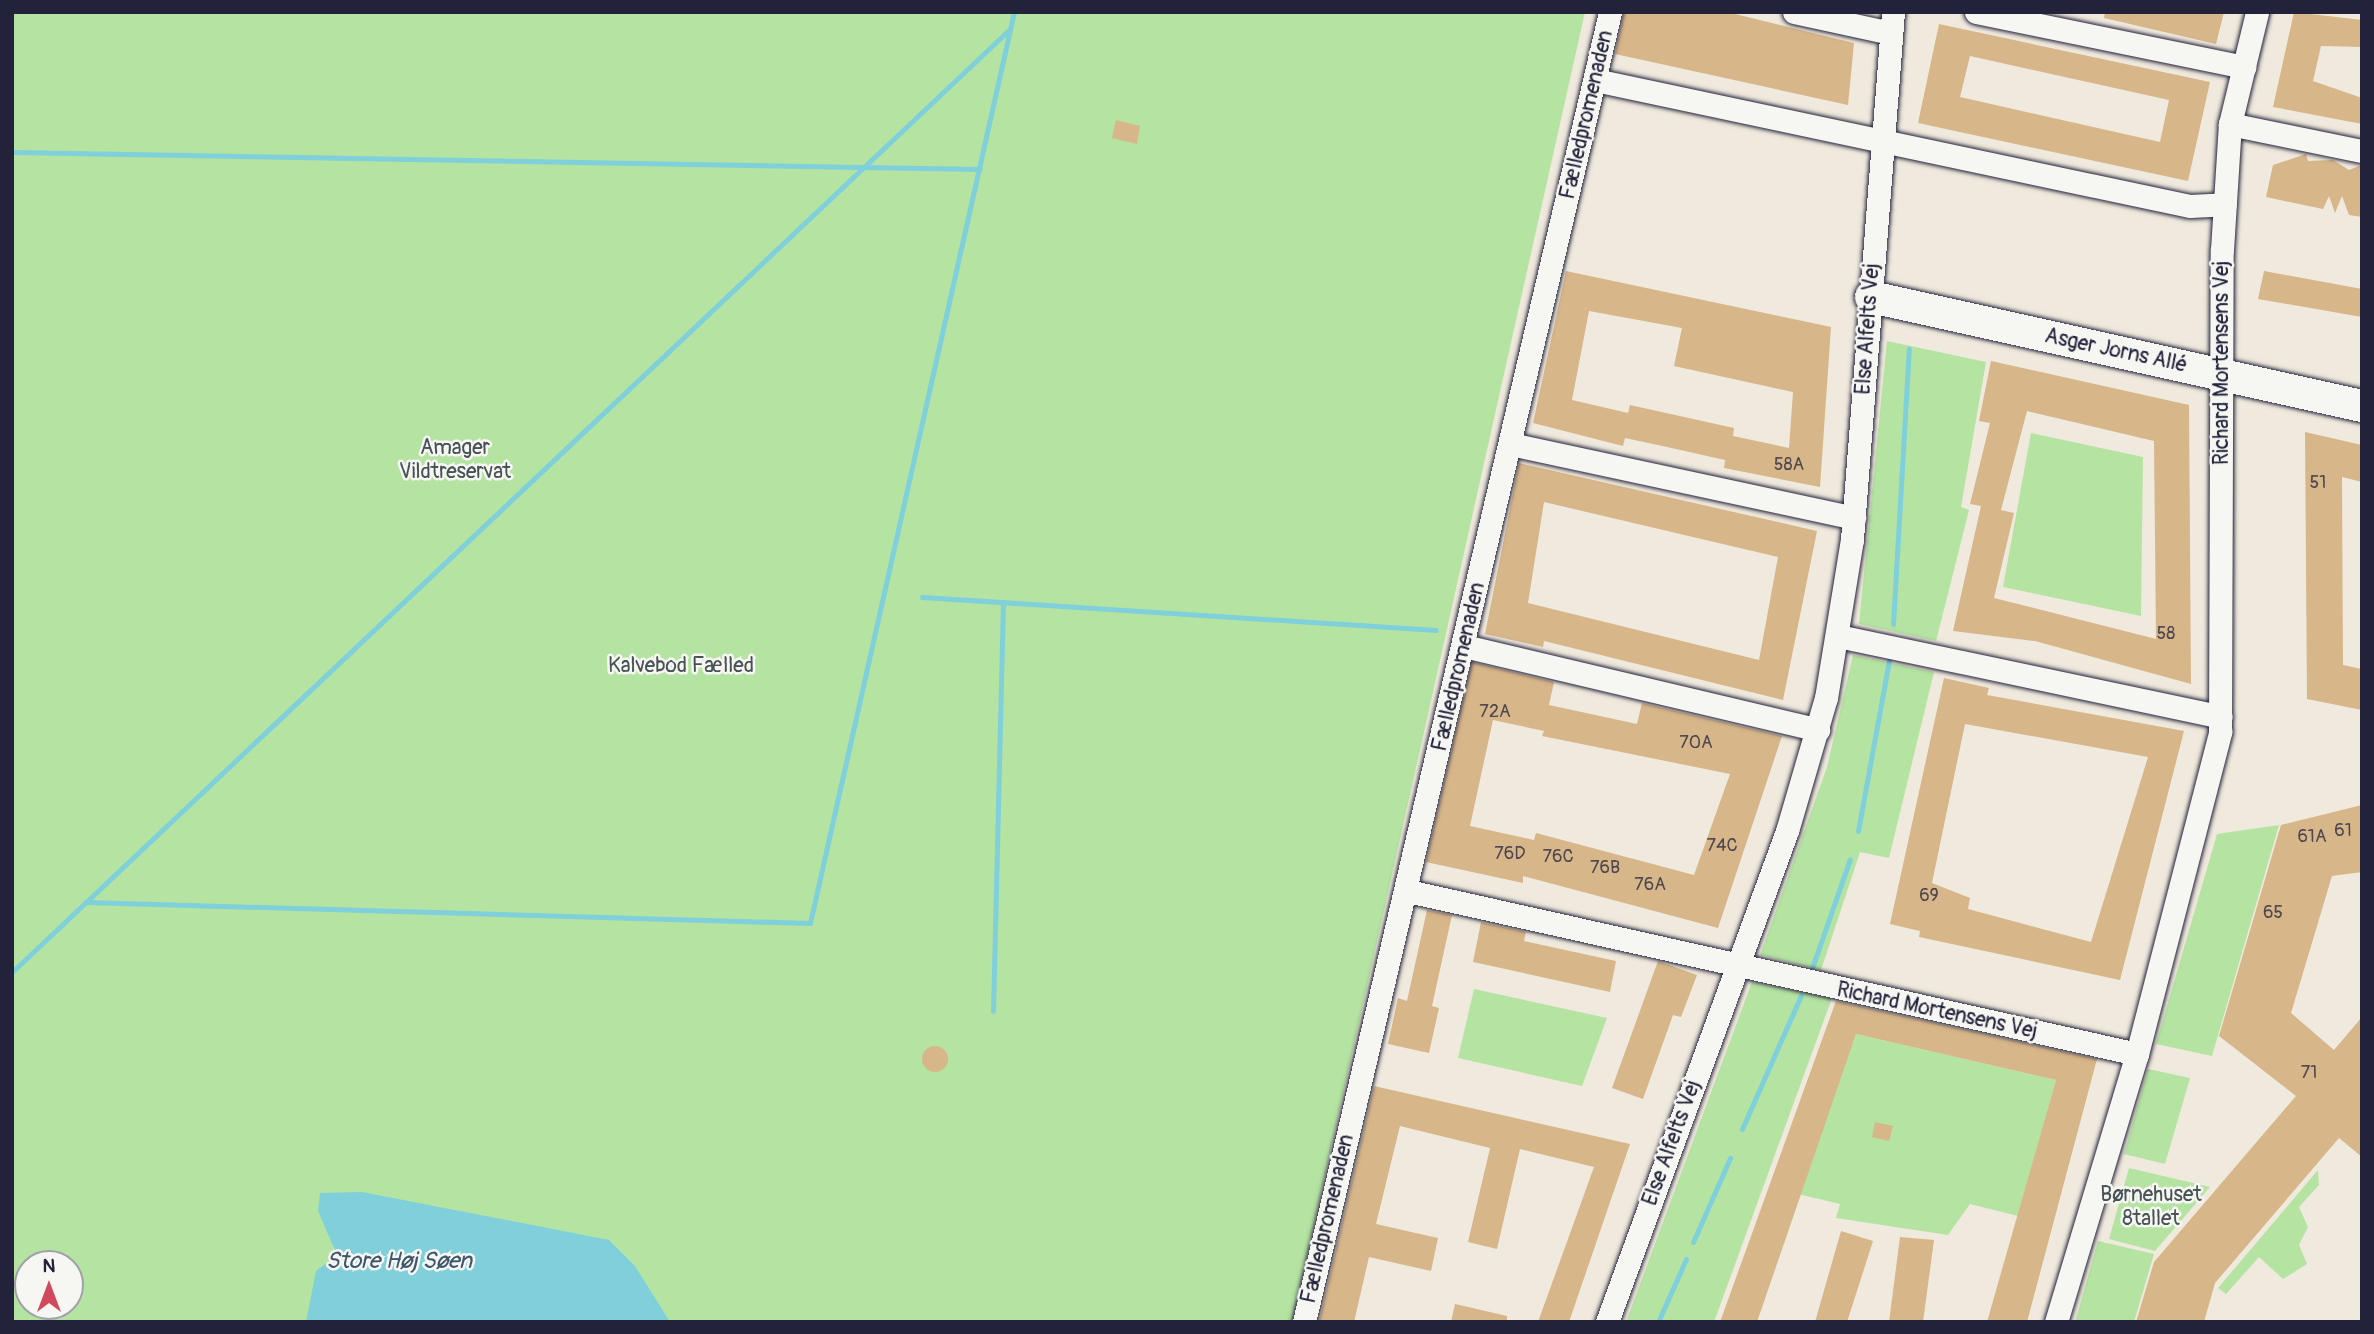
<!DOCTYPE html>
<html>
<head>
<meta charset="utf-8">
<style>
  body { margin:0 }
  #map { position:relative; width:2374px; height:1334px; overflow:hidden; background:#f0e9dd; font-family:Pangolin,sans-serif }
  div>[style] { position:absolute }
  .green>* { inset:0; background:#b5e3a2 }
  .water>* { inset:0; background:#7fd0da }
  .stream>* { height:5px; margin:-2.5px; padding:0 2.5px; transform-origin:2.5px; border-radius:2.5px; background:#7fd0da }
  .building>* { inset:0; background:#d7b68a }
  .round { border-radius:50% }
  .roads { filter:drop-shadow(0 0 2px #22223b) drop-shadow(0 0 2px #22223b) }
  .street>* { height:23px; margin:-11.5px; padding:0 11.5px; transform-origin:11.5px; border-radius:11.5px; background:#f6f6f2 }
  .secondary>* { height:32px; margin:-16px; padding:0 16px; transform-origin:16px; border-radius:16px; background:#f6f6f2 }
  span { translate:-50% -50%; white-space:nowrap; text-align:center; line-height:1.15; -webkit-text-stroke:5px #f6f6f2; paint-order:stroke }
  .number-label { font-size:18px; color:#4f474f }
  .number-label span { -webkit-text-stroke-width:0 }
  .street-label { font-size:21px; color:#22223b }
  .park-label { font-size:21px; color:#475255 }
  .water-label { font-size:23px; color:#3e566b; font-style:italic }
  .frame { position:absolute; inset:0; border:14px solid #22223b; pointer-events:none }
  .north { position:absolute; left:14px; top:1250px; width:70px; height:70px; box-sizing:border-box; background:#f6f6f2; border:2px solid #a1a1a9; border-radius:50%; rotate:0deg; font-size:19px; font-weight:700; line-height:28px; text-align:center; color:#22223b }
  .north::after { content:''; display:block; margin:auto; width:24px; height:32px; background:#d1495b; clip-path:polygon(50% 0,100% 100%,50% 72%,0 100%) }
</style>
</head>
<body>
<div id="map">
  <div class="green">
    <i style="clip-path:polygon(evenodd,12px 12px,1585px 12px,1292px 1322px,12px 1322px,12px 12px,28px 1264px,70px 1264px,70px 1306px,28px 1306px,28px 1264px)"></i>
    <i style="clip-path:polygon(1887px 341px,1986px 362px,1961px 507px,1969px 510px,1936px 641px,1859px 624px)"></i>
    <i style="clip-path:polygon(2031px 433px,2143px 457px,2141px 616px,2003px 587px)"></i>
    <i style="clip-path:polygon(1853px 655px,1934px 672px,1889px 858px,1860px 852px,1821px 970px,1760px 955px,1827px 767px)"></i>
    <i style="clip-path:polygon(2279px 825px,2212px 1056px,2156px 1044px,2217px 834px)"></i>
    <i style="clip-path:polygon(1752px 982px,1832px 998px,1714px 1322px,1626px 1322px)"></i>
    <i style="clip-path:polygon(1474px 989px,1607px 1018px,1582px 1086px,1458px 1058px)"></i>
    <i style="clip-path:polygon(1856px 1034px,2056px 1080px,2018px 1216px,1970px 1204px,1948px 1235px,1836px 1218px,1840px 1204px,1798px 1194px)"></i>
    <i style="clip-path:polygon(2148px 1069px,2190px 1078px,2165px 1164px,2124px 1154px)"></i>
    <i style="clip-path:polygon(2129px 1168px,2210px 1187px,2155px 1251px,2109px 1239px)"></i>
    <i style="clip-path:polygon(2318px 1170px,2319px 1185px,2299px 1207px,2308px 1227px,2299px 1245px,2307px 1264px,2283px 1279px,2259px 1257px,2226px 1294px,2218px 1288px)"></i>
    <i style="clip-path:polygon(2098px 1241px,2154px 1254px,2134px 1322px,2075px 1322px)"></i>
  </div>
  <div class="water">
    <i style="clip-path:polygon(362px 1192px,609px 1240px,635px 1266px,670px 1322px,306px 1322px,316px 1271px,337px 1255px,318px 1211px,320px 1193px)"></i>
  </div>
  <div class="stream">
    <i style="left:12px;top:152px;width:968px;rotate:1.01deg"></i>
    <i style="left:922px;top:597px;width:515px;rotate:3.67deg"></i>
    <i style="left:1893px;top:624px;width:276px;rotate:-86.7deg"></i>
    <i style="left:1858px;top:831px;width:173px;rotate:-79.7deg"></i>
    <i style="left:86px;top:902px;width:724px;rotate:1.66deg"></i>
    <i style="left:810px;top:923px;width:934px;rotate:-77.38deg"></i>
    <i style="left:1812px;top:968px;width:115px;rotate:-70.8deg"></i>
    <i style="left:12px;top:972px;width:1373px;rotate:-43.38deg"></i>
    <i style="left:993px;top:1011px;width:409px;rotate:-88.6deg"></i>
    <i style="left:1742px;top:1129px;width:146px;rotate:-66.2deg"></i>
    <i style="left:1693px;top:1242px;width:92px;rotate:-66.2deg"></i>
    <i style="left:1658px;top:1322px;width:69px;rotate:-66deg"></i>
  </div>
  <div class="building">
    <i style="clip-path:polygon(1624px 12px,1727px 12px,1854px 43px,1848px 105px,1615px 54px)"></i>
    <i style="clip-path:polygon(2105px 12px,2224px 12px,2216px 44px,2104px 18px)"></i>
    <i style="clip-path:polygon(2294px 12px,2362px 20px,2362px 47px,2321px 46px,2313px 81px,2362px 98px,2362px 124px,2273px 107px)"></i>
    <i style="clip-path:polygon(evenodd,1939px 24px,2210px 82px,2188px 181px,1918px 123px,1939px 24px,1970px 56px,2169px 100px,2160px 142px,1960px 97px,1970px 56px)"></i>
    <i style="clip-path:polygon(1116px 120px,1140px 126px,1137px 144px,1112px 138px)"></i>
    <i style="clip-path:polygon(2306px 154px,2308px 161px,2333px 160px,2349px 170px,2362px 165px,2362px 217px,2349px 215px,2342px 196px,2335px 213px,2329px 196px,2323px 209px,2266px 197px,2273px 165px)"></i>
    <i style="clip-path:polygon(evenodd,1566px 271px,1831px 327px,1820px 487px,1724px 468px,1725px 460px,1667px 447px,1625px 438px,1623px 446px,1533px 423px,1566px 271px,1589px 311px,1682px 328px,1674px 366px,1793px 392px,1789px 448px,1733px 436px,1734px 428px,1630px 405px,1628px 413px,1572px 400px,1589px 311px)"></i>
    <i style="clip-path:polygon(2264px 271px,2362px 289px,2362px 317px,2258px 299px)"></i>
    <i style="clip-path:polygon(evenodd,1991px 361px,2189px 405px,2191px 684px,2035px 641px,1953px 631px,1981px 506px,1970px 504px,1990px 423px,1979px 421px,1991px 361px,2027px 411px,2154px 441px,2156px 639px,1994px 598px,2014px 513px,2001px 510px,2027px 411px)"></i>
    <i style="clip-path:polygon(2305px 432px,2362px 445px,2362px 482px,2342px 477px,2343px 665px,2362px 669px,2362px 710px,2307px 699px)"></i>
    <i style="clip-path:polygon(evenodd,1519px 463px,1817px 531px,1783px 700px,1544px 641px,1543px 647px,1485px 634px,1519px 463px,1544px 502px,1778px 557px,1759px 660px,1528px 603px,1544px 502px)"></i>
    <i style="clip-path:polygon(evenodd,1472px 662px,1554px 682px,1549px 705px,1637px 724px,1642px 703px,1782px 736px,1718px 928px,1523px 876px,1523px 883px,1426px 862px,1472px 662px,1493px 720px,1544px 731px,1542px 736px,1730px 774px,1694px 875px,1536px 833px,1534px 840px,1470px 826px,1493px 720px)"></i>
    <i style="clip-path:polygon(evenodd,1944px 678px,1989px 688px,1987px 695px,2184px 731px,2120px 980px,1919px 937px,1920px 931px,1890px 924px,1944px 678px,1965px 724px,2148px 757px,2091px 942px,1968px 909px,1970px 898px,1932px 883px,1965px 724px)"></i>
    <i style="clip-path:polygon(2362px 805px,2362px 872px,2332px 876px,2291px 1013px,2334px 1050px,2362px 1017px,2362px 1157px,2339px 1138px,2215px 1283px,2204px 1322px,2136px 1322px,2154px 1262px,2296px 1096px,2219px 1036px,2281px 825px)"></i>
    <i style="clip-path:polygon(1427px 910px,1452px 915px,1432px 1006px,1439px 1008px,1429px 1053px,1388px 1044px,1398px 998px,1407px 1001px)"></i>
    <i style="clip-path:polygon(1481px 922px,1526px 932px,1524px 941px,1616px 961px,1610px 992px,1473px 962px)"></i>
    <i style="clip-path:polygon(1658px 961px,1697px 975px,1681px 1017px,1673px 1015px,1643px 1099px,1612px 1088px)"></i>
    <i style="clip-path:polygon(1836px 1001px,2097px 1059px,2027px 1322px,1987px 1322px,2056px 1080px,1856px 1034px,1757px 1322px,1720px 1322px)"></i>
    <i class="round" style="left:922px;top:1046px;width:26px;height:26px"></i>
    <i style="clip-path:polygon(1374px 1086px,1630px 1144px,1569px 1322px,1538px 1322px,1594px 1167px,1520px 1149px,1497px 1249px,1468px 1242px,1490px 1148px,1400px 1126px,1376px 1224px,1438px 1238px,1431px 1271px,1369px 1257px,1354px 1322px,1319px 1322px)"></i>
    <i style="clip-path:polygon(1875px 1122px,1893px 1126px,1889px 1141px,1872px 1137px)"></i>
    <i style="clip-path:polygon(1841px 1231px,1873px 1241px,1847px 1322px,1815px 1322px)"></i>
    <i style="clip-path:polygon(1900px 1237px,1934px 1240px,1923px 1322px,1889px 1322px)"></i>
    <i style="clip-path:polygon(1455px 1304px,1507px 1316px,1507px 1322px,1451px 1322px)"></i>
  </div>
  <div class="roads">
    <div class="street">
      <i style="left:1794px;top:12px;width:99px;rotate:12.2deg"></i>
      <i style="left:1976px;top:12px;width:274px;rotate:11.6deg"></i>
      <i style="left:1595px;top:80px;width:608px;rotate:11.96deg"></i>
      <i style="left:2190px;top:206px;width:35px;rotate:-3deg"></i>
      <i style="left:2230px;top:124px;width:135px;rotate:11.6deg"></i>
      <i style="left:1510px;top:444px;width:352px;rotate:12.1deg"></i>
      <i style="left:1838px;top:636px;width:391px;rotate:11.9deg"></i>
      <i style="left:1464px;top:646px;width:364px;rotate:13.3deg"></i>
      <i style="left:1408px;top:891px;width:747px;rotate:12.6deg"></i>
      <i style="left:1304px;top:1322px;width:1345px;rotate:-76.85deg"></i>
      <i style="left:1607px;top:1322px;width:523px;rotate:-69.87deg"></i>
      <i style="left:1787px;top:831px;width:139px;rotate:-73.7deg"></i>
      <i style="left:1826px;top:698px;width:161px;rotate:-80.7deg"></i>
      <i style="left:1852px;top:539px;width:529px;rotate:-85.55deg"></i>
      <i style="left:2056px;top:1322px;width:280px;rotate:-73.2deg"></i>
      <i style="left:2137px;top:1054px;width:333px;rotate:-75.5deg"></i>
      <i style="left:2220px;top:732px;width:482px;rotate:-89.8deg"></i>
      <i style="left:2222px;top:250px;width:126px;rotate:-86.4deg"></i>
      <i style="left:2230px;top:124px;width:115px;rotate:-76.4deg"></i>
    </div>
    <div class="secondary">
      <i style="left:1871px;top:297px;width:503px;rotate:12.52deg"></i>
    </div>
  </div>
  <div class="number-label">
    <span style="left:1789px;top:465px">58A</span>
    <span style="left:2318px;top:483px">51</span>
    <span style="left:2166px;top:634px">58</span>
    <span style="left:1495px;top:712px">72A</span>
    <span style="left:1696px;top:743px">70A</span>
    <span style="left:2343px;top:831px">61</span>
    <span style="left:2312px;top:837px">61A</span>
    <span style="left:1722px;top:846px">74C</span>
    <span style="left:1510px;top:854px">76D</span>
    <span style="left:1558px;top:857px">76C</span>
    <span style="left:1605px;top:868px">76B</span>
    <span style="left:1650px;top:885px">76A</span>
    <span style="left:1929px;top:896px">69</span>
    <span style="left:2273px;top:913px">65</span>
    <span style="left:2309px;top:1073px">71</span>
  </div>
  <div class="street-label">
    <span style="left:1587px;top:115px;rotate:-77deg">Fælledpromenaden</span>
    <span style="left:1868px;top:329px;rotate:-86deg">Else Alfelts Vej</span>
    <span style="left:2116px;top:351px;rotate:12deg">Asger Jorns Allé</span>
    <span style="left:2222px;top:363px;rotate:-90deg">Richard Mortensens Vej</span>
    <span style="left:1459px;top:667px;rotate:-77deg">Fælledpromenaden</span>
    <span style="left:1937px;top:1011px;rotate:12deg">Richard Mortensens Vej</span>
    <span style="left:1672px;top:1143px;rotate:-70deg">Else Alfelts Vej</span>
    <span style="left:1328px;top:1219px;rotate:-77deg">Fælledpromenaden</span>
  </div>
  <div class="park-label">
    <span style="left:455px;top:460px">Amager<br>Vildtreservat</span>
    <span style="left:681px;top:666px">Kalvebod Fælled</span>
    <span style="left:2151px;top:1207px">Børnehuset<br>8tallet</span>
  </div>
  <div class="water-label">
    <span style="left:399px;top:1261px">Store Høj Søen</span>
  </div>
  <div class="frame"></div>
  <div class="north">N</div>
</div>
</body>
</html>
